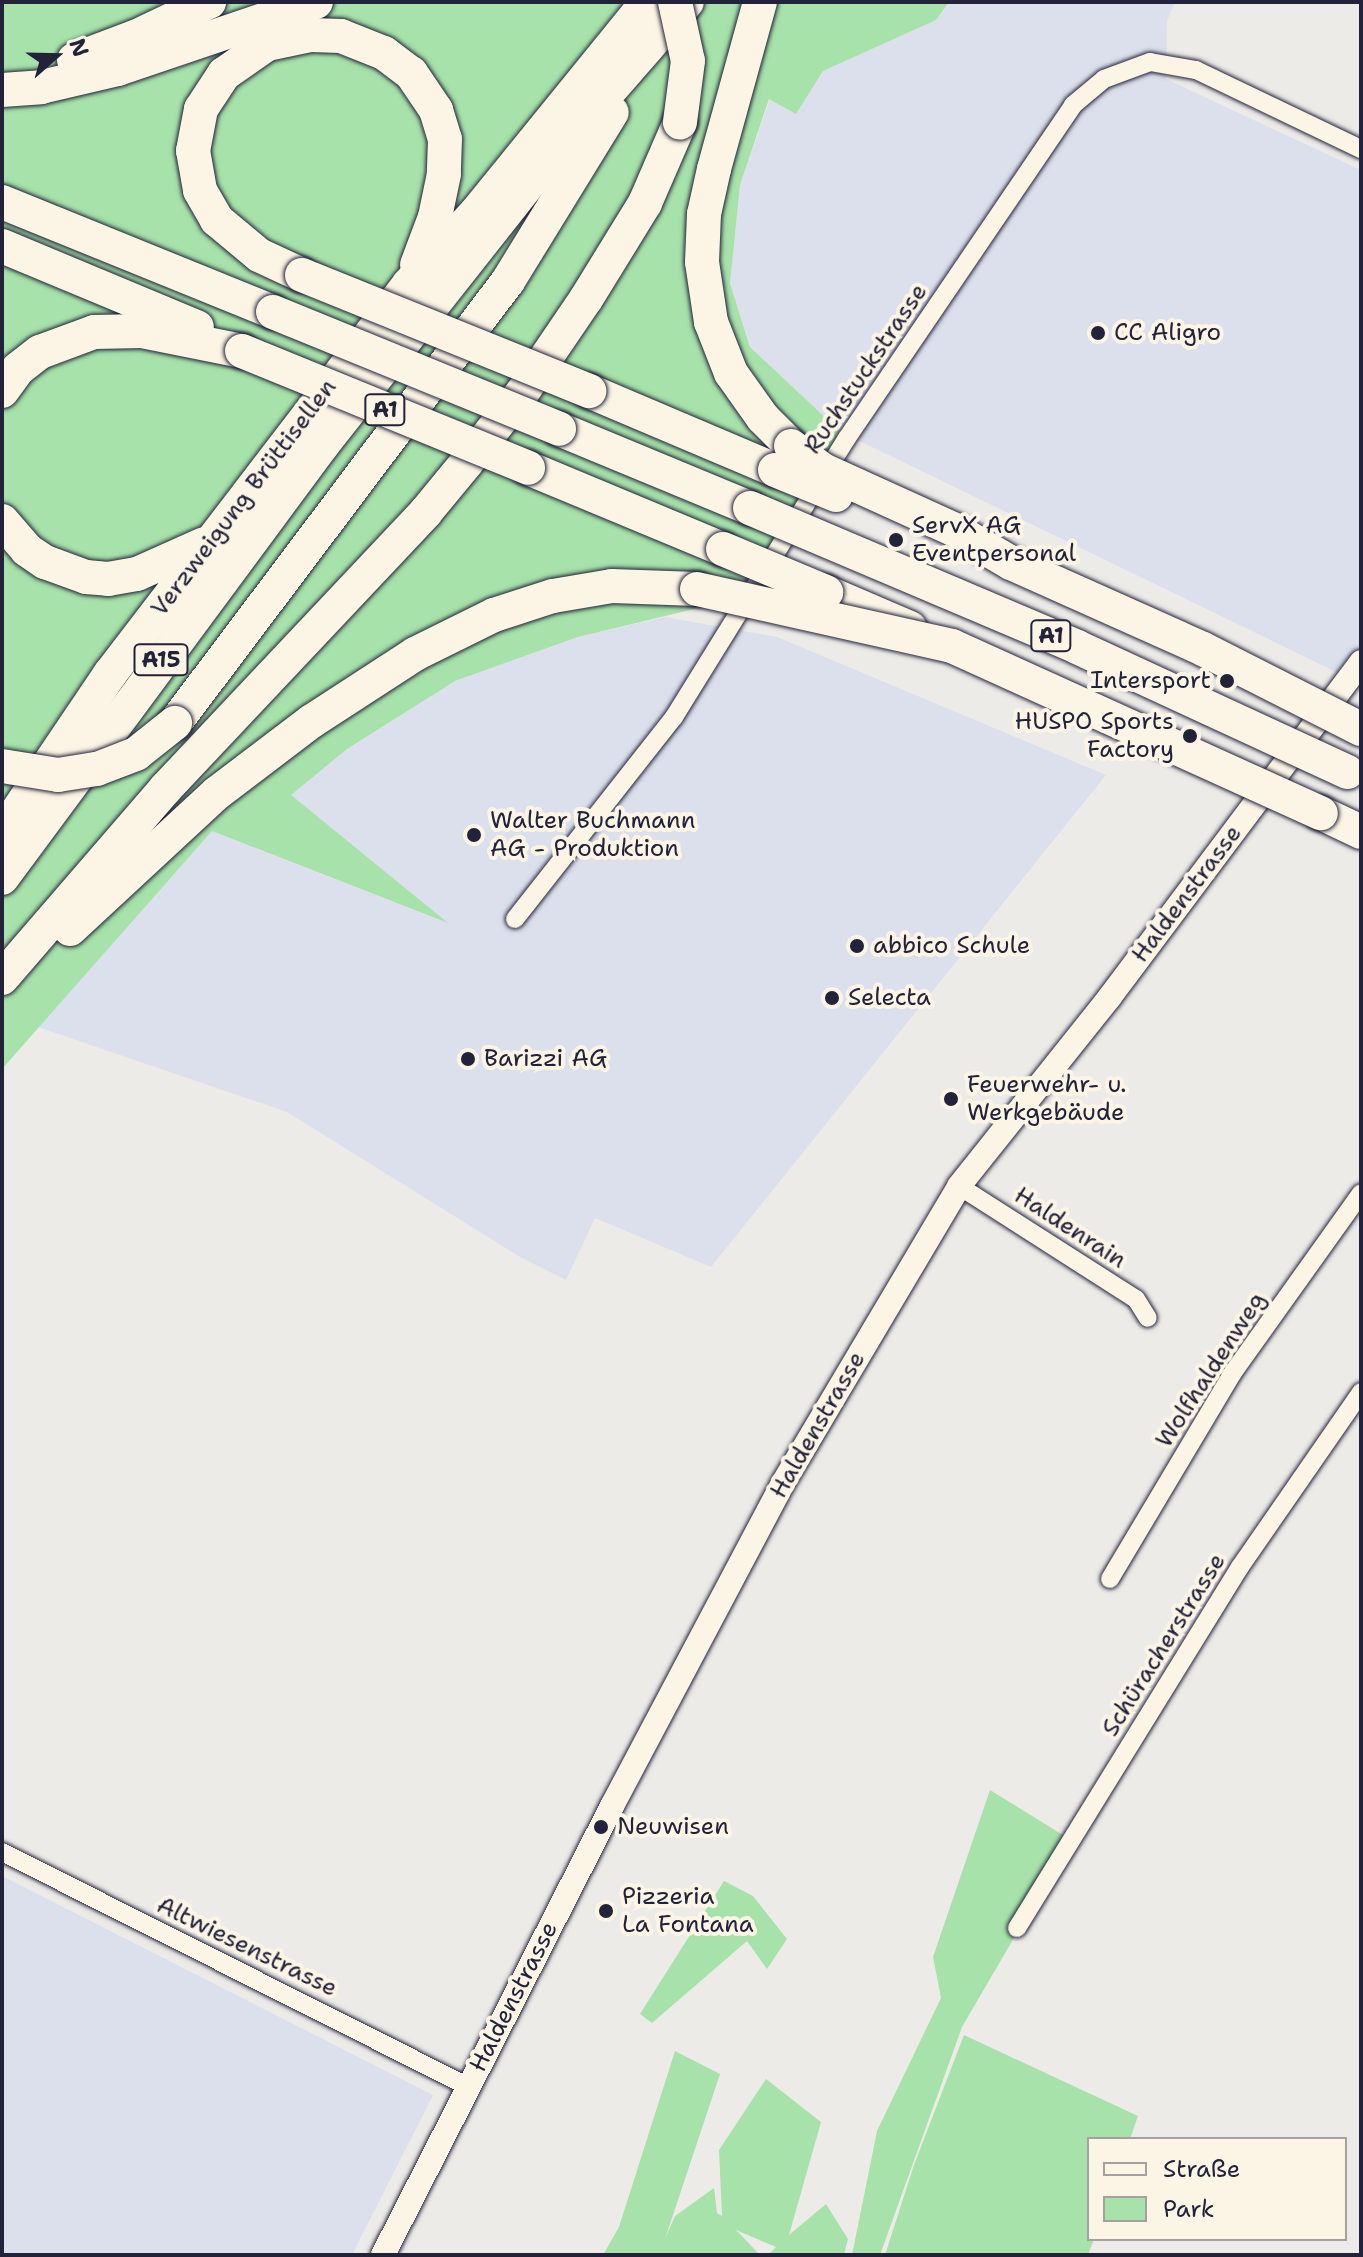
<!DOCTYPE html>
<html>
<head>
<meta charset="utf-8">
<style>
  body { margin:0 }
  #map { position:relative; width:1363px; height:2257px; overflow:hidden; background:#edebe8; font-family:"Shantell Sans",sans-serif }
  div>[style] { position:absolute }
  .built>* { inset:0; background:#dce0ec }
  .green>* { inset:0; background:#a6e2a9 }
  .roads { filter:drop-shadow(0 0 2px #22223b) drop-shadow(0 0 2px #22223b) }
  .minor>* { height:18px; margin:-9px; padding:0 9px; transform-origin:9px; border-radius:9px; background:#fcf5e5 }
  .tertiary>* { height:24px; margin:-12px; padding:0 12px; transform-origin:12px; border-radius:12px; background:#fcf5e5 }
  .motorway>* { height:34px; margin:-17px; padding:0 17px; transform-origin:17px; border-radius:17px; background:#fcf5e5 }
  .bridges { filter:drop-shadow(0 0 2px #22223b) drop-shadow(0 0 2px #22223b) }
  .motorway-bridge>* { height:34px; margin:-17px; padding:0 17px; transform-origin:17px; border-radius:17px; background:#fcf5e5 }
  .dots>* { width:22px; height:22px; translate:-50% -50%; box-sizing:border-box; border:4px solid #fcf5e5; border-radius:50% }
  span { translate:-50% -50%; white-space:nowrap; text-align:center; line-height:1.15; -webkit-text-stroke:8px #fcf5e5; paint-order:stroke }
  .shield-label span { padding:2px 6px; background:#fcf5e5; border:2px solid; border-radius:6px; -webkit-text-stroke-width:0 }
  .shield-label { font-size:22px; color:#22223b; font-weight:700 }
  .poi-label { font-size:24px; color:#22223b }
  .left { translate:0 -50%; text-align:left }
  .right { translate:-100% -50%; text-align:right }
  .street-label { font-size:24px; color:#22223b }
  .frame { position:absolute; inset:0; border:4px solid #22223b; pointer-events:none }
  .legend { position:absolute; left:1087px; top:2137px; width:260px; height:104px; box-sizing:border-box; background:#fcf5e5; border:2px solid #a5a1a1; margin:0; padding:10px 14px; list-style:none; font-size:24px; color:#22223b }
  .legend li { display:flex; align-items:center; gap:16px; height:40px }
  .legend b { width:40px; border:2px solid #a5a1a1 }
  .north { position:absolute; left:16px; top:16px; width:80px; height:80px; -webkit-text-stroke:6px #fcf5e5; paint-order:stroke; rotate:70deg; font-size:22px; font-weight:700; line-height:32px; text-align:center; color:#22223b }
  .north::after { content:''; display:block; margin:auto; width:28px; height:36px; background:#22223b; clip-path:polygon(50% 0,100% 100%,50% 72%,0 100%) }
</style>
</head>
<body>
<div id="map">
  <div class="built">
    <i style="clip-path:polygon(949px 2px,1175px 2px,1167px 21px,1166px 79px,1361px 170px,1361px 684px,839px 431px,751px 348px,730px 283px,740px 185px,770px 99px,796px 114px,823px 71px,936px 20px)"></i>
    <i style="clip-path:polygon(665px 617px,777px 637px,1106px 775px,711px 1267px,595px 1218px,566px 1280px,520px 1257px,287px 1112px,38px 1027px,212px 831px,445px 922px,290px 795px,347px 749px,455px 681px,578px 637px)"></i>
    <i style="clip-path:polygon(2px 1876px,433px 2095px,352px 2255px,2px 2255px)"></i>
  </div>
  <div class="green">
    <i style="clip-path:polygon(2px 2px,949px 2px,936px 20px,823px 71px,796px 114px,769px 99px,740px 185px,730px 283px,750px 347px,847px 438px,744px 597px,578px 637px,455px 681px,347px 749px,291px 795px,448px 923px,212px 831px,2px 1069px)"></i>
    <i style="clip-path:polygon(990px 1790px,1071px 1840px,962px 2027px,880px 2255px,852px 2255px,877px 2131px,941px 1998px,933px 1957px)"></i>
    <i style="clip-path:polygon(724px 1881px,753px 1896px,787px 1939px,767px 1969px,747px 1941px,652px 2023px,640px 2014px)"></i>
    <i style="clip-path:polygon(964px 2035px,1138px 2116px,1130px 2139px,1089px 2139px,1089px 2239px,1094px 2239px,1088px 2255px,885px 2255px,914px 2165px)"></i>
    <i style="clip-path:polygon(675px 2051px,720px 2074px,665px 2239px,675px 2216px,714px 2188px,717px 2213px,722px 2216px,719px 2150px,766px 2079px,821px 2122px,789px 2235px,826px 2204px,848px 2239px,844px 2255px,768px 2255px,776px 2247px,736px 2230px,760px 2255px,603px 2255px,619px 2227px)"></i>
  </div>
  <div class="roads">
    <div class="minor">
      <i style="left:515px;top:919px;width:257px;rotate:-51.8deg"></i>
      <i style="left:674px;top:717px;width:328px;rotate:-58.2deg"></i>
      <i style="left:847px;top:438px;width:402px;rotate:-55.8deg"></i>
      <i style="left:1073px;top:105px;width:40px;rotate:-40deg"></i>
      <i style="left:1104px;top:79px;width:49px;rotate:-20.3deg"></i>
      <i style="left:1150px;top:62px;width:47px;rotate:9.9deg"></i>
      <i style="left:1196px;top:70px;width:183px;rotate:25.6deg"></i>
      <i style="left:959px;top:1186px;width:210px;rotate:32.6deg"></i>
      <i style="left:1136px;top:1299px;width:22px;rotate:58deg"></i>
      <i style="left:1110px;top:1579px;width:239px;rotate:-59.2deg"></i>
      <i style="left:1232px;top:1374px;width:222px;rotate:-54.5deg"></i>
      <i style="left:2px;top:1852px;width:523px;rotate:26.71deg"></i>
      <i style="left:1017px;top:1928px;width:424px;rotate:-58.3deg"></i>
      <i style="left:1240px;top:1567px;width:213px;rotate:-55.3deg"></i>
    </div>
    <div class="tertiary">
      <i style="left:383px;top:2255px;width:504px;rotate:-62.98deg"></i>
      <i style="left:612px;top:1806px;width:365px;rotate:-62.1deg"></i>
      <i style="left:783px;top:1483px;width:345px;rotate:-59.3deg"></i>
      <i style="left:959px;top:1186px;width:241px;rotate:-51.4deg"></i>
      <i style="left:1109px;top:998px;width:420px;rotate:-53.1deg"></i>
    </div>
    <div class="motorway">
      <i style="left:760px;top:2px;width:173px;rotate:105.4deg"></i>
      <i style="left:714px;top:169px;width:46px;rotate:102.5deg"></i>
      <i style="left:704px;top:214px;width:48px;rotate:92.4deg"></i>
      <i style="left:702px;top:262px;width:61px;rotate:81.5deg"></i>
      <i style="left:711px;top:322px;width:55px;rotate:68.6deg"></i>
      <i style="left:731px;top:373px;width:55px;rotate:54.6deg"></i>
      <i style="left:763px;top:418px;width:40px;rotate:45deg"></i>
      <i style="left:74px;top:60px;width:65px;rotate:-20.7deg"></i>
      <i style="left:135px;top:37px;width:82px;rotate:-25.3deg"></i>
      <i style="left:2px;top:90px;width:39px;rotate:-4deg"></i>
      <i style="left:41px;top:87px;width:79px;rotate:-13.2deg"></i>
      <i style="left:118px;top:69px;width:209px;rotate:-18.7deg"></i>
      <i style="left:2px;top:202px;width:292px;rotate:22.1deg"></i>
      <i style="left:2px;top:246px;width:211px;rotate:22.6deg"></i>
      <i style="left:302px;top:275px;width:47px;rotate:-155.1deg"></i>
      <i style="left:259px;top:255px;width:55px;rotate:-140.2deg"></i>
      <i style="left:217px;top:220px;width:34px;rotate:-120deg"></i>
      <i style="left:200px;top:190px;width:40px;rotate:-100deg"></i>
      <i style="left:193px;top:151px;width:43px;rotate:-79.2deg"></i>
      <i style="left:201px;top:109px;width:42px;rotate:-56.7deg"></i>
      <i style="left:224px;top:74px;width:52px;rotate:-34.9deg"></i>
      <i style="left:267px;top:44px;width:45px;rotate:-11.6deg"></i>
      <i style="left:311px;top:35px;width:30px;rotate:2deg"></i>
      <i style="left:341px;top:36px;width:46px;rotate:21.6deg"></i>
      <i style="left:384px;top:53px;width:34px;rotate:37deg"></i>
      <i style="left:411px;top:73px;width:45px;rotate:56deg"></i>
      <i style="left:436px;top:110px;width:30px;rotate:73deg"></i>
      <i style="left:445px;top:139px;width:35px;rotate:92deg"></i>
      <i style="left:444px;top:174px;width:44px;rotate:101.8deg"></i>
      <i style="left:435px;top:217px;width:51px;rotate:110.6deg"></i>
      <i style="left:2px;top:391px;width:27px;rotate:-54deg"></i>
      <i style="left:18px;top:369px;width:28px;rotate:-38deg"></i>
      <i style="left:40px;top:352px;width:58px;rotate:-20.3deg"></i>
      <i style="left:94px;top:332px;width:48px;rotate:-1.2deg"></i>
      <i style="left:142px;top:331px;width:102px;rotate:11.3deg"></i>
      <i style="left:589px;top:391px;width:202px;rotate:23deg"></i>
      <i style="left:559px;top:429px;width:207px;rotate:22.5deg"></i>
      <i style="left:528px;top:468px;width:211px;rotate:22.6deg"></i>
      <i style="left:2px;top:521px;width:38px;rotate:49deg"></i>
      <i style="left:27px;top:550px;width:22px;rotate:34deg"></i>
      <i style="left:45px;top:562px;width:44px;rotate:20.1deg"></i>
      <i style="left:86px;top:577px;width:22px;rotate:5deg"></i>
      <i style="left:108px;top:579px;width:29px;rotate:-10deg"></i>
      <i style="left:137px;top:574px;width:73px;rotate:-24.1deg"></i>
      <i style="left:826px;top:592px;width:91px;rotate:23.2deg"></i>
      <i style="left:175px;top:723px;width:553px;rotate:-53.01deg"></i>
      <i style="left:508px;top:281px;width:198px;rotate:-58.4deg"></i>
      <i style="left:1321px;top:813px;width:44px;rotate:25.4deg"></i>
      <i style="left:2px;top:834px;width:193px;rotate:-56deg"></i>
      <i style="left:110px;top:674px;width:491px;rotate:-52.5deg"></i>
      <i style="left:409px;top:284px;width:96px;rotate:-46.7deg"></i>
      <i style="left:475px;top:214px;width:273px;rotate:-50.9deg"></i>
      <i style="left:2px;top:878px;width:540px;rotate:-53.51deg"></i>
      <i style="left:323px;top:444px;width:342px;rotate:-51.7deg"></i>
      <i style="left:535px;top:176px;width:231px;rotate:-48.9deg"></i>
      <i style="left:70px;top:929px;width:200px;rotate:-42.8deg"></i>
      <i style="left:217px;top:793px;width:119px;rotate:-37.2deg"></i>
      <i style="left:312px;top:721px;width:123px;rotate:-33deg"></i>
      <i style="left:415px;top:654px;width:88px;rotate:-26.3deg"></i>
      <i style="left:494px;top:615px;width:62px;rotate:-17.9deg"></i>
      <i style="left:553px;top:596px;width:60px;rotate:-9.6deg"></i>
      <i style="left:612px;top:586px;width:85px;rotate:2deg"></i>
      <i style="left:2px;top:978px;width:251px;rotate:-49.2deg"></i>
      <i style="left:166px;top:788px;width:378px;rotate:-46.7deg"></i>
      <i style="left:425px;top:513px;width:66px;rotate:-50.5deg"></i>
      <i style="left:467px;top:462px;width:88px;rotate:-51.4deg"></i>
      <i style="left:522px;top:393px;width:114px;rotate:-55.8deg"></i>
      <i style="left:586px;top:299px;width:113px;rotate:-58.4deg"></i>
      <i style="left:645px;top:203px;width:88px;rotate:-66.6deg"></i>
    </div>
  </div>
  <div class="bridges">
    <div class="motorway-bridge">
      <i style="left:675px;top:2px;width:60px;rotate:77.6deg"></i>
      <i style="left:688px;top:61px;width:62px;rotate:97.5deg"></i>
      <i style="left:302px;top:275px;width:310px;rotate:22deg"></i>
      <i style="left:273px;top:312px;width:309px;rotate:22.2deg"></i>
      <i style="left:242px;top:351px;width:309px;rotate:22.2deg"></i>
      <i style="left:791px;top:446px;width:40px;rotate:37deg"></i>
      <i style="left:823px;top:470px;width:145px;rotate:24.4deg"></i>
      <i style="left:955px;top:530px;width:65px;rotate:30.5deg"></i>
      <i style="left:1011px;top:563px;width:210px;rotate:24.1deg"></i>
      <i style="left:1203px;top:649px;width:177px;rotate:26.9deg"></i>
      <i style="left:775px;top:470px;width:66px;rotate:22.3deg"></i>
      <i style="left:750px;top:508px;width:355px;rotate:23deg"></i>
      <i style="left:1077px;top:647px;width:298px;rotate:24.8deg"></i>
      <i style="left:723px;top:549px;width:112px;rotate:22.7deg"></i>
      <i style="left:697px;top:589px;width:261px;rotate:12.6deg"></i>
      <i style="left:952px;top:646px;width:405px;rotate:24.4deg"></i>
      <i style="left:2px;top:766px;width:57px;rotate:9.1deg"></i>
      <i style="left:58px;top:775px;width:39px;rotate:-9deg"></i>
      <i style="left:97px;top:769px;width:42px;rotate:-21deg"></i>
      <i style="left:136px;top:754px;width:50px;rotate:-38.5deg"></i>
    </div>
  </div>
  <div class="dots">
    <i style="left:1098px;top:333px;background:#22223b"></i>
    <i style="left:896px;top:540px;background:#22223b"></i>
    <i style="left:1227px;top:681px;background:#22223b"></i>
    <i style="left:1190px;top:736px;background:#22223b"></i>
    <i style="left:474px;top:835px;background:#22223b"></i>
    <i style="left:857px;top:946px;background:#22223b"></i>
    <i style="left:832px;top:998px;background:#22223b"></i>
    <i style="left:468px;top:1059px;background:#22223b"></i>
    <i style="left:951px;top:1099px;background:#22223b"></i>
    <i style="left:601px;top:1827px;background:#22223b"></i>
    <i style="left:606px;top:1911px;background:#22223b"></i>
  </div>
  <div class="shield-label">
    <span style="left:385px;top:410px">A1</span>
    <span style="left:1051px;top:636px">A1</span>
    <span style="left:161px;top:660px">A15</span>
  </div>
  <div class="poi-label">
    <span class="left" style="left:1114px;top:333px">CC Aligro</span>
    <span class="left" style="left:912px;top:540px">ServX AG<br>Eventpersonal</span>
    <span class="right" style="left:1211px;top:681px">Intersport</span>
    <span class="right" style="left:1174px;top:736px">HUSPO Sports<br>Factory</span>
    <span class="left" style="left:490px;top:835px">Walter Buchmann<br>AG - Produktion</span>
    <span class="left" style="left:873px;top:946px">abbico Schule</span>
    <span class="left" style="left:848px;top:998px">Selecta</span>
    <span class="left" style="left:484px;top:1059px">Barizzi AG</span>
    <span class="left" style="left:967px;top:1099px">Feuerwehr- u.<br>Werkgebäude</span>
    <span class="left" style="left:617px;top:1827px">Neuwisen</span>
    <span class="left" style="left:622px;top:1911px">Pizzeria<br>La Fontana</span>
  </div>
  <div class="street-label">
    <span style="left:866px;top:369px;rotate:-56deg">Ruchstuckstrasse</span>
    <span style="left:244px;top:498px;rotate:-53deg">Verzweigung Brüttisellen</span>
    <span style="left:1187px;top:894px;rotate:-53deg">Haldenstrasse</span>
    <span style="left:1070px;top:1228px;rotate:33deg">Haldenrain</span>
    <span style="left:1211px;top:1370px;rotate:-57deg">Wolfhaldenweg</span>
    <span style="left:818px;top:1425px;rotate:-60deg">Haldenstrasse</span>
    <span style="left:1164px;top:1645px;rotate:-58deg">Schüracherstrasse</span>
    <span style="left:247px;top:1947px;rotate:26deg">Altwiesenstrasse</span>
    <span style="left:514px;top:1997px;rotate:-63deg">Haldenstrasse</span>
  </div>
  <div class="frame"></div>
  <ul class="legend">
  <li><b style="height:10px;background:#fcf5e5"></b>Straße</li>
  <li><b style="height:22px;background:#a6e2a9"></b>Park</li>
  </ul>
  <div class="north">N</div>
</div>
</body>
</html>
